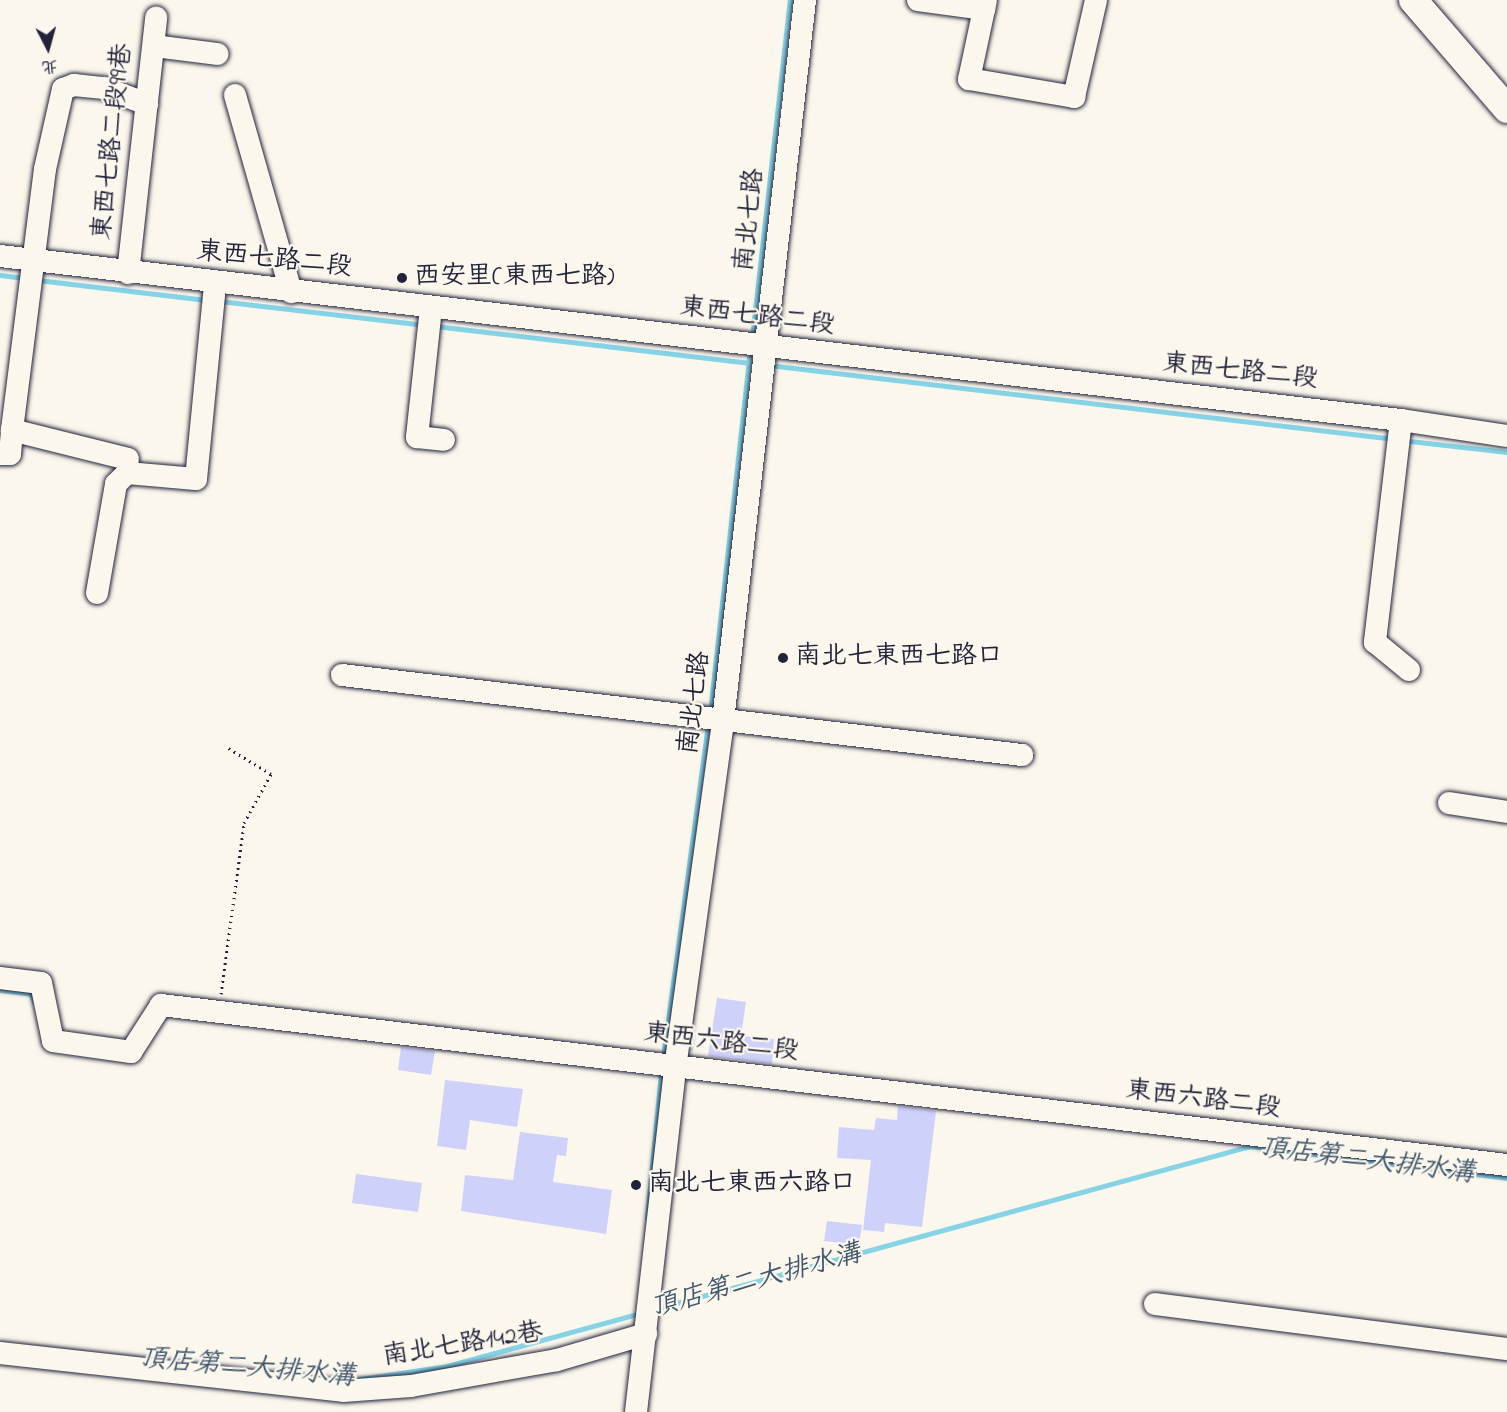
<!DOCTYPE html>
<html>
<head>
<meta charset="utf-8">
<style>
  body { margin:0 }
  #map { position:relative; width:1507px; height:1412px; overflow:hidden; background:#fbf7ec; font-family:"Indie Flower","LXGW WenKai TC",sans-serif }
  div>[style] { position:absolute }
  .stream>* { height:4.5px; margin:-2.25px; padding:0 2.25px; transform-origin:2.25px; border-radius:2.25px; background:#86d3e6 }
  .building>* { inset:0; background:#ced2fa }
  .path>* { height:3px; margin-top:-1.5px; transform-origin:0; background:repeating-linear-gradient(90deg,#22223b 0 1.5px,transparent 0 6px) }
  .roads { filter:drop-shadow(0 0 2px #22223b) drop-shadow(0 0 2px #22223b) }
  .minor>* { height:22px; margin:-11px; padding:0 11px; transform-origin:11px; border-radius:11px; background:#fbf7ec }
  .major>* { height:28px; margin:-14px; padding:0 14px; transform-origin:14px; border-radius:14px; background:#fbf7ec }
  .dots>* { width:16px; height:16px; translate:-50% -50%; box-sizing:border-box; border:3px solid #fbf7ec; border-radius:50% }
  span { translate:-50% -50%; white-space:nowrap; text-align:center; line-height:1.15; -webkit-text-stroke:4.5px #fbf7ec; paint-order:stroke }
  .street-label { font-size:26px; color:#22223b }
  .poi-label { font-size:26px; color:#22223b }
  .left { translate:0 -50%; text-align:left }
  .water-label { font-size:27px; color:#40576e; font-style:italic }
  .north { position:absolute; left:18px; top:18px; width:60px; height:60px; -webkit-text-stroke:4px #fbf7ec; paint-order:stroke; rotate:174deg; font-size:16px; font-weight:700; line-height:24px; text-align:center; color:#22223b }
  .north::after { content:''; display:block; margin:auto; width:21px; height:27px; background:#22223b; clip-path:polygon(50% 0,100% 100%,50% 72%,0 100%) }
</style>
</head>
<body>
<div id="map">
  <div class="stream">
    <i style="left:0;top:275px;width:24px;rotate:7deg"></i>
    <i style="left:38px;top:280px;width:169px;rotate:6.8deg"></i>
    <i style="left:220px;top:301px;width:204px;rotate:6.7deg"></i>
    <i style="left:435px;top:326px;width:317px;rotate:6.7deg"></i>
    <i style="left:752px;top:337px;width:339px;rotate:-83.6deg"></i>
    <i style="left:777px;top:366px;width:613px;rotate:6.74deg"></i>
    <i style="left:1410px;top:441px;width:98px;rotate:6.5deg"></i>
    <i style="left:710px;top:712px;width:363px;rotate:-83.7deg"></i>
    <i style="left:0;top:990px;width:31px;rotate:7deg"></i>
    <i style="left:31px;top:994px;width:8px;rotate:67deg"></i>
    <i style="left:663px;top:1057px;width:336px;rotate:-82.3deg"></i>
    <i style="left:647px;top:1218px;width:147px;rotate:-84.5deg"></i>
    <i style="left:655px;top:1309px;width:617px;rotate:-15.32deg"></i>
    <i style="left:1250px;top:1146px;width:259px;rotate:7.1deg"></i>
    <i style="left:360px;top:1379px;width:88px;rotate:-8.5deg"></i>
    <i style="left:447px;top:1366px;width:201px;rotate:-15.3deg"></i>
  </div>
  <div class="building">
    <i style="clip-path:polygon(717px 998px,746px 1002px,741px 1036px,774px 1039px,772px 1064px,708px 1056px)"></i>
    <i style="clip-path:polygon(401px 1047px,435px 1051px,431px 1075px,398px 1070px)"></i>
    <i style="clip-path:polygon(445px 1080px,523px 1089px,517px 1127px,470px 1120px,466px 1150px,437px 1146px)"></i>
    <i style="clip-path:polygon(898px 1106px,936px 1111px,922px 1227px,885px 1223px,884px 1232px,863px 1230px,871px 1160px,837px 1158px,839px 1127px,874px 1130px,876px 1118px,897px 1120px)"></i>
    <i style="clip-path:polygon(520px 1132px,568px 1138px,566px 1156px,557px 1155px,553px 1182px,612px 1190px,606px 1234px,461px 1211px,465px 1175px,513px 1180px)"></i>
    <i style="clip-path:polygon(356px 1174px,422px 1183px,418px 1212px,352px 1203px)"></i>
    <i style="clip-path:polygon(827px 1221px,862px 1225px,859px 1245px,824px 1241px)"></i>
  </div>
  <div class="path">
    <i style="left:221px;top:994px;width:173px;rotate:-82.3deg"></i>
    <i style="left:244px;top:823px;width:56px;rotate:-61.1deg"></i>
    <i style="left:271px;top:774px;width:54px;rotate:-148.7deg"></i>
  </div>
  <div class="roads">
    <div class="minor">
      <i style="left:918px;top:0;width:67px;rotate:7.8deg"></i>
      <i style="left:986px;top:0;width:81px;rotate:102.1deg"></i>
      <i style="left:969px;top:79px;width:107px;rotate:9.7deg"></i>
      <i style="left:1074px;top:97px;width:99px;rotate:-77.2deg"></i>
      <i style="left:154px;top:46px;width:64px;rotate:7.2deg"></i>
      <i style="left:235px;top:95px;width:205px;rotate:74.1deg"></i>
      <i style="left:0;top:256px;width:1411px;rotate:6.68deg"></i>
      <i style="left:1401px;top:420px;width:107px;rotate:8.6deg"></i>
      <i style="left:128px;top:273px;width:257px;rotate:-83.7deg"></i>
      <i style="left:431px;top:308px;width:130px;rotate:96.2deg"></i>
      <i style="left:417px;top:437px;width:27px;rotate:6deg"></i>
      <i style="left:1401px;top:420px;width:224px;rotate:96.7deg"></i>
      <i style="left:1375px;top:642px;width:44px;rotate:39.5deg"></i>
      <i style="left:0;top:454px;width:10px"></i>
      <i style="left:10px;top:454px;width:24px;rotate:-85deg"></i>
      <i style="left:128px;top:459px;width:120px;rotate:-166deg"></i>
      <i style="left:12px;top:430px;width:263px;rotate:-82.8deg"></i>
      <i style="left:45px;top:169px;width:82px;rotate:-77.3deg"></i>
      <i style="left:63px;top:89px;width:12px;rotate:-20deg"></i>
      <i style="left:74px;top:85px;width:30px;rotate:6deg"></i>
      <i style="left:104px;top:88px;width:46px;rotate:20.4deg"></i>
      <i style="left:97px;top:593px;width:111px;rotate:-80.1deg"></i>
      <i style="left:116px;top:484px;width:16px;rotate:-45deg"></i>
      <i style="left:127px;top:473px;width:69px;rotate:5deg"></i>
      <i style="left:196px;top:479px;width:196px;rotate:-84.4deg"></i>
      <i style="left:342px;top:675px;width:685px;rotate:6.71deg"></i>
      <i style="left:1449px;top:803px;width:59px;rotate:8.8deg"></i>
      <i style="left:0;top:978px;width:41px;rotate:7deg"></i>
      <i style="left:41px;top:983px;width:59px;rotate:78.3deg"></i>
      <i style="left:53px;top:1041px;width:79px;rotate:8deg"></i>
      <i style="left:131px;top:1052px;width:56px;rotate:-57.4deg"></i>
      <i style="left:161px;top:1005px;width:1355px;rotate:6.78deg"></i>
      <i style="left:1155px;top:1304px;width:355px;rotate:7.3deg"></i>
      <i style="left:0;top:1353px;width:345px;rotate:6.3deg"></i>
      <i style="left:343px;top:1391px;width:68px;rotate:-4.2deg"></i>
      <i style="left:411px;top:1386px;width:148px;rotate:-10.1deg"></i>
      <i style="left:557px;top:1360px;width:93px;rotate:-16.3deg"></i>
      <i style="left:636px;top:1412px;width:346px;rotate:-83.5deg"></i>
      <i style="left:675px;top:1068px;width:350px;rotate:-82.1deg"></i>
      <i style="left:723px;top:721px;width:726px;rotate:-83.51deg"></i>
    </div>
    <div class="major">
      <i style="left:1413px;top:0;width:144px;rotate:49.2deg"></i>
    </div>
  </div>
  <div class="dots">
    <i style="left:402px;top:278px;background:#22223b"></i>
    <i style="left:783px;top:658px;background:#22223b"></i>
    <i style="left:636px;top:1185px;background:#22223b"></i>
  </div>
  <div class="street-label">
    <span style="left:114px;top:142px;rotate:-84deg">東西七路二段99巷</span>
    <span style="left:751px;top:220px;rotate:-84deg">南北七路</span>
    <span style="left:274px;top:261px;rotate:6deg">東西七路二段</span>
    <span style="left:757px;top:318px;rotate:7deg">東西七路二段</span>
    <span style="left:1240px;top:373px;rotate:6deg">東西七路二段</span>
    <span style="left:696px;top:703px;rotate:-83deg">南北七路</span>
    <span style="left:721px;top:1044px;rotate:7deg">東西六路二段</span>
    <span style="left:1203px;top:1101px;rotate:7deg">東西六路二段</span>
    <span style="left:463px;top:1346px;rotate:-9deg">南北七路142巷</span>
  </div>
  <div class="poi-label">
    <span class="left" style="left:414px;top:278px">西安里(東西七路)</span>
    <span class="left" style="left:795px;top:658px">南北七東西七路口</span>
    <span class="left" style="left:648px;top:1185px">南北七東西六路口</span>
  </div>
  <div class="water-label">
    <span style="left:1367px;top:1161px;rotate:7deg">頂店第二大排水溝</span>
    <span style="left:756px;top:1281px;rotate:-15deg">頂店第二大排水溝</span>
    <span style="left:247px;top:1368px;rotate:5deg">頂店第二大排水溝</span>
  </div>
  <div class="north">北</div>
</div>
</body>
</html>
